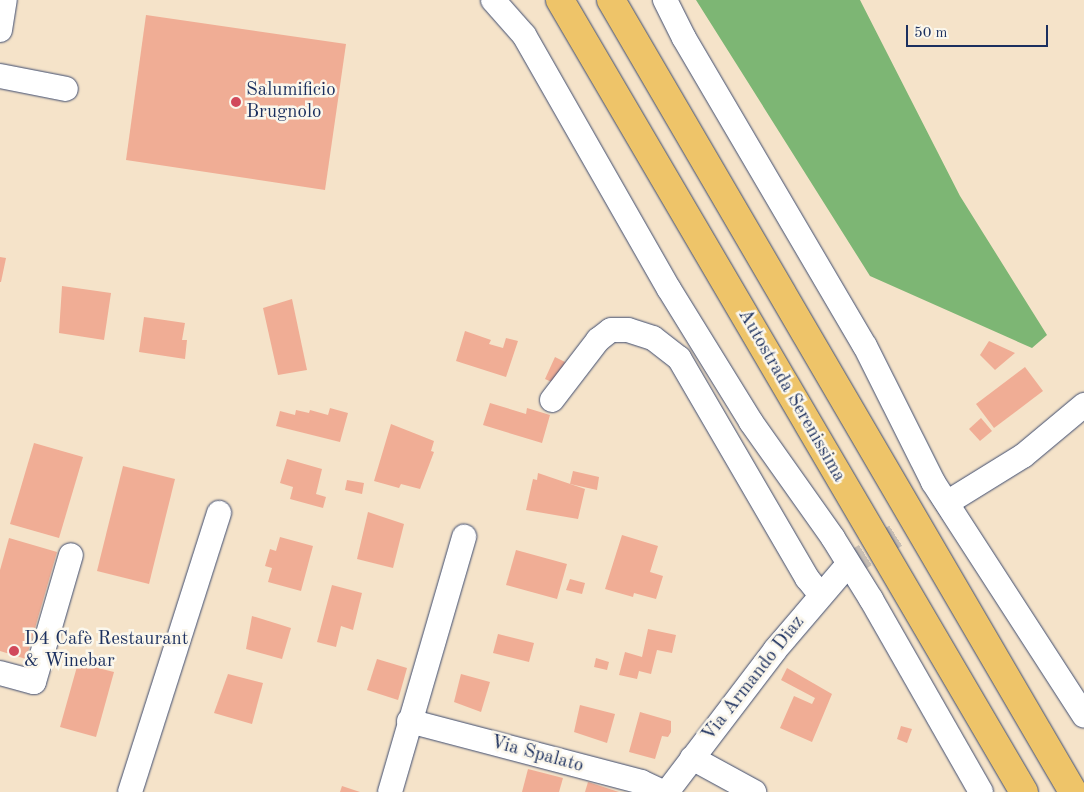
<!DOCTYPE html>
<html>
<head>
<meta charset="utf-8">
<style>
  body { margin:0 }
  #map { position:relative; width:1084px; height:792px; overflow:hidden; background:#f5e3c9; font-family:"Old Standard TT",serif }
  div>[style] { position:absolute }
  .forest>* { inset:0; background:#7db674 }
  .building>* { inset:0; background:#f0ad95 }
  .minor-tunnel>* { height:24px; margin-top:-12px; transform-origin:0; background:repeating-linear-gradient(90deg,#c9bfb4 0 24px,transparent 0 36px) }
  .roads { filter:drop-shadow(0 0 1px #3c4a6e) drop-shadow(0 0 1px #3c4a6e) }
  .minor>* { height:24px; margin:-12px; padding:0 12px; transform-origin:12px; border-radius:12px; background:#fff }
  .highway>* { height:28px; margin:-14px; padding:0 14px; transform-origin:14px; border-radius:14px; background:#eec469 }
  .dots>* { width:14px; height:14px; translate:-50% -50%; box-sizing:border-box; border:2px solid #fbf7ec; border-radius:50% }
  span { translate:-50% -50%; white-space:nowrap; text-align:center; line-height:1.15; -webkit-text-stroke:5px #fbf7ec; paint-order:stroke }
  .poi-label { font-size:19px; color:#1b2f5e }
  .left { translate:0 -50%; text-align:left }
  .street-label { font-size:19px; color:#1b2f5e }
  .scale { position:absolute; left:906px; top:25px; width:142px; height:22px; box-sizing:border-box; border:2px solid #1b2f5e; border-top:0; padding-left:6px; font-size:15px; line-height:18px; white-space:nowrap; color:#1b2f5e; -webkit-text-stroke:4px #fbf7ec; paint-order:stroke }
</style>
</head>
<body>
<div id="map">
  <div class="forest">
    <i style="clip-path:polygon(696px 0,860px 0,960px 196px,1047px 335px,1032px 348px,870px 276px)"></i>
  </div>
  <div class="building">
    <i style="clip-path:polygon(146px 15px,346px 44px,325px 190px,126px 160px)"></i>
    <i style="clip-path:polygon(0 257px,6px 258px,1px 282px,0 282px)"></i>
    <i style="clip-path:polygon(62px 286px,111px 293px,104px 340px,59px 333px)"></i>
    <i style="clip-path:polygon(292px 299px,307px 370px,278px 375px,263px 308px)"></i>
    <i style="clip-path:polygon(144px 317px,185px 323px,182px 340px,187px 340px,185px 359px,139px 352px)"></i>
    <i style="clip-path:polygon(465px 331px,491px 340px,489px 344px,503px 348px,506px 338px,518px 341px,506px 377px,456px 361px)"></i>
    <i style="clip-path:polygon(989px 341px,1015px 353px,995px 370px,980px 355px)"></i>
    <i style="clip-path:polygon(555px 357px,565px 362px,556px 384px,545px 379px)"></i>
    <i style="clip-path:polygon(1025px 367px,1043px 391px,994px 428px,976px 404px)"></i>
    <i style="clip-path:polygon(490px 403px,526px 414px,527px 408px,550px 415px,542px 443px,483px 425px)"></i>
    <i style="clip-path:polygon(330px 408px,348px 413px,340px 442px,276px 426px,280px 411px,295px 415px,296px 410px,309px 413px,310px 410px,328px 415px)"></i>
    <i style="clip-path:polygon(981px 418px,992px 431px,980px 441px,969px 429px)"></i>
    <i style="clip-path:polygon(391px 424px,434px 441px,431px 451px,434px 452px,420px 489px,401px 484px,399px 488px,374px 481px)"></i>
    <i style="clip-path:polygon(34px 443px,83px 457px,59px 538px,10px 524px)"></i>
    <i style="clip-path:polygon(287px 459px,322px 469px,316px 494px,326px 497px,323px 508px,290px 499px,293px 487px,280px 483px)"></i>
    <i style="clip-path:polygon(123px 466px,175px 479px,149px 584px,97px 571px)"></i>
    <i style="clip-path:polygon(573px 471px,599px 477px,597px 490px,570px 484px)"></i>
    <i style="clip-path:polygon(538px 473px,585px 489px,578px 519px,526px 510px,533px 479px,537px 480px)"></i>
    <i style="clip-path:polygon(347px 480px,364px 483px,362px 494px,345px 490px)"></i>
    <i style="clip-path:polygon(368px 512px,404px 524px,393px 568px,357px 559px)"></i>
    <i style="clip-path:polygon(622px 535px,658px 546px,650px 572px,663px 576px,656px 599px,634px 593px,633px 597px,605px 589px)"></i>
    <i style="clip-path:polygon(280px 537px,313px 546px,301px 591px,268px 582px,272px 568px,265px 566px,270px 549px,276px 551px)"></i>
    <i style="clip-path:polygon(9px 538px,57px 552px,26px 659px,0 651px,0 570px)"></i>
    <i style="clip-path:polygon(516px 550px,567px 564px,557px 599px,506px 585px)"></i>
    <i style="clip-path:polygon(570px 579px,585px 583px,582px 594px,566px 590px)"></i>
    <i style="clip-path:polygon(332px 585px,362px 593px,353px 630px,341px 626px,336px 647px,317px 642px)"></i>
    <i style="clip-path:polygon(252px 616px,291px 628px,282px 659px,246px 649px)"></i>
    <i style="clip-path:polygon(648px 629px,676px 635px,672px 653px,657px 650px,651px 674px,639px 671px,637px 679px,619px 675px,625px 652px,642px 657px)"></i>
    <i style="clip-path:polygon(498px 634px,534px 643px,529px 662px,493px 653px)"></i>
    <i style="clip-path:polygon(596px 658px,609px 662px,607px 670px,594px 667px)"></i>
    <i style="clip-path:polygon(377px 659px,407px 668px,398px 700px,367px 690px)"></i>
    <i style="clip-path:polygon(78px 663px,114px 672px,96px 737px,60px 727px)"></i>
    <i style="clip-path:polygon(787px 668px,832px 694px,812px 742px,780px 728px,794px 696px,812px 704px,815px 698px,781px 680px)"></i>
    <i style="clip-path:polygon(228px 674px,263px 683px,252px 724px,214px 713px)"></i>
    <i style="clip-path:polygon(461px 674px,490px 682px,481px 712px,454px 702px)"></i>
    <i style="clip-path:polygon(580px 705px,615px 714px,607px 743px,574px 732px)"></i>
    <i style="clip-path:polygon(640px 712px,671px 721px,671px 732px,668px 737px,662px 736px,655px 759px,629px 752px)"></i>
    <i style="clip-path:polygon(901px 726px,912px 729px,907px 743px,897px 739px)"></i>
    <i style="clip-path:polygon(528px 769px,563px 778px,559px 792px,522px 792px)"></i>
    <i style="clip-path:polygon(588px 782px,619px 792px,585px 792px)"></i>
    <i style="clip-path:polygon(342px 786px,360px 792px,340px 792px)"></i>
  </div>
  <div class="minor-tunnel">
    <i style="left:845px;top:568px;width:125px;rotate:-32.5deg"></i>
  </div>
  <div class="roads">
    <div class="minor">
      <i style="left:493px;top:0;width:47px;rotate:48.5deg"></i>
      <i style="left:524px;top:35px;width:292px;rotate:60.3deg"></i>
      <i style="left:669px;top:289px;width:156px;rotate:58.3deg"></i>
      <i style="left:751px;top:422px;width:142px;rotate:54.7deg"></i>
      <i style="left:833px;top:538px;width:72px;rotate:58.1deg"></i>
      <i style="left:871px;top:599px;width:222px;rotate:60.3deg"></i>
      <i style="left:665px;top:0;width:42px;rotate:63.4deg"></i>
      <i style="left:684px;top:38px;width:357px;rotate:59.6deg"></i>
      <i style="left:865px;top:346px;width:152px;rotate:63.4deg"></i>
      <i style="left:933px;top:482px;width:278px;rotate:57.1deg"></i>
      <i style="left:0;top:30px;width:30px;rotate:-81deg"></i>
      <i style="left:0;top:76px;width:67px;rotate:11.1deg"></i>
      <i style="left:552px;top:400px;width:76px;rotate:-52.5deg"></i>
      <i style="left:598px;top:340px;width:16px;rotate:-38deg"></i>
      <i style="left:611px;top:330px;width:17px"></i>
      <i style="left:628px;top:330px;width:26px;rotate:18deg"></i>
      <i style="left:653px;top:338px;width:33px;rotate:38deg"></i>
      <i style="left:679px;top:358px;width:255px;rotate:59.8deg"></i>
      <i style="left:807px;top:578px;width:22px;rotate:51deg"></i>
      <i style="left:950px;top:501px;width:86px;rotate:-31.7deg"></i>
      <i style="left:1023px;top:456px;width:80px;rotate:-39.9deg"></i>
      <i style="left:0;top:673px;width:35px;rotate:15deg"></i>
      <i style="left:34px;top:682px;width:132px;rotate:-73.8deg"></i>
      <i style="left:409px;top:721px;width:240px;rotate:14.7deg"></i>
      <i style="left:641px;top:782px;width:23px;rotate:25deg"></i>
      <i style="left:692px;top:758px;width:71px;rotate:28.7deg"></i>
      <i style="left:130px;top:792px;width:293px;rotate:-72.3deg"></i>
      <i style="left:390px;top:792px;width:266px;rotate:-73.8deg"></i>
      <i style="left:667px;top:792px;width:178px;rotate:-52.7deg"></i>
      <i style="left:775px;top:650px;width:108px;rotate:-49.5deg"></i>
    </div>
    <div class="highway">
      <i style="left:560px;top:0;width:918px;rotate:59.64deg"></i>
      <i style="left:611px;top:0;width:917px;rotate:59.74deg"></i>
    </div>
  </div>
  <div class="dots">
    <i style="left:236px;top:102px;background:#d1495b"></i>
    <i style="left:14px;top:651px;background:#d1495b"></i>
  </div>
  <div class="poi-label">
    <span class="left" style="left:246px;top:102px">Salumificio<br>Brugnolo</span>
    <span class="left" style="left:24px;top:651px">D4 Cafè Restaurant<br>&amp; Winebar</span>
  </div>
  <div class="street-label">
    <span style="left:791px;top:396px;rotate:60deg">Autostrada Serenissima</span>
    <span style="left:754px;top:679px;rotate:-52deg">Via Armando Diaz</span>
    <span style="left:537px;top:755px;rotate:15deg">Via Spalato</span>
  </div>
  <div class="scale">50 m</div>
</div>
</body>
</html>
